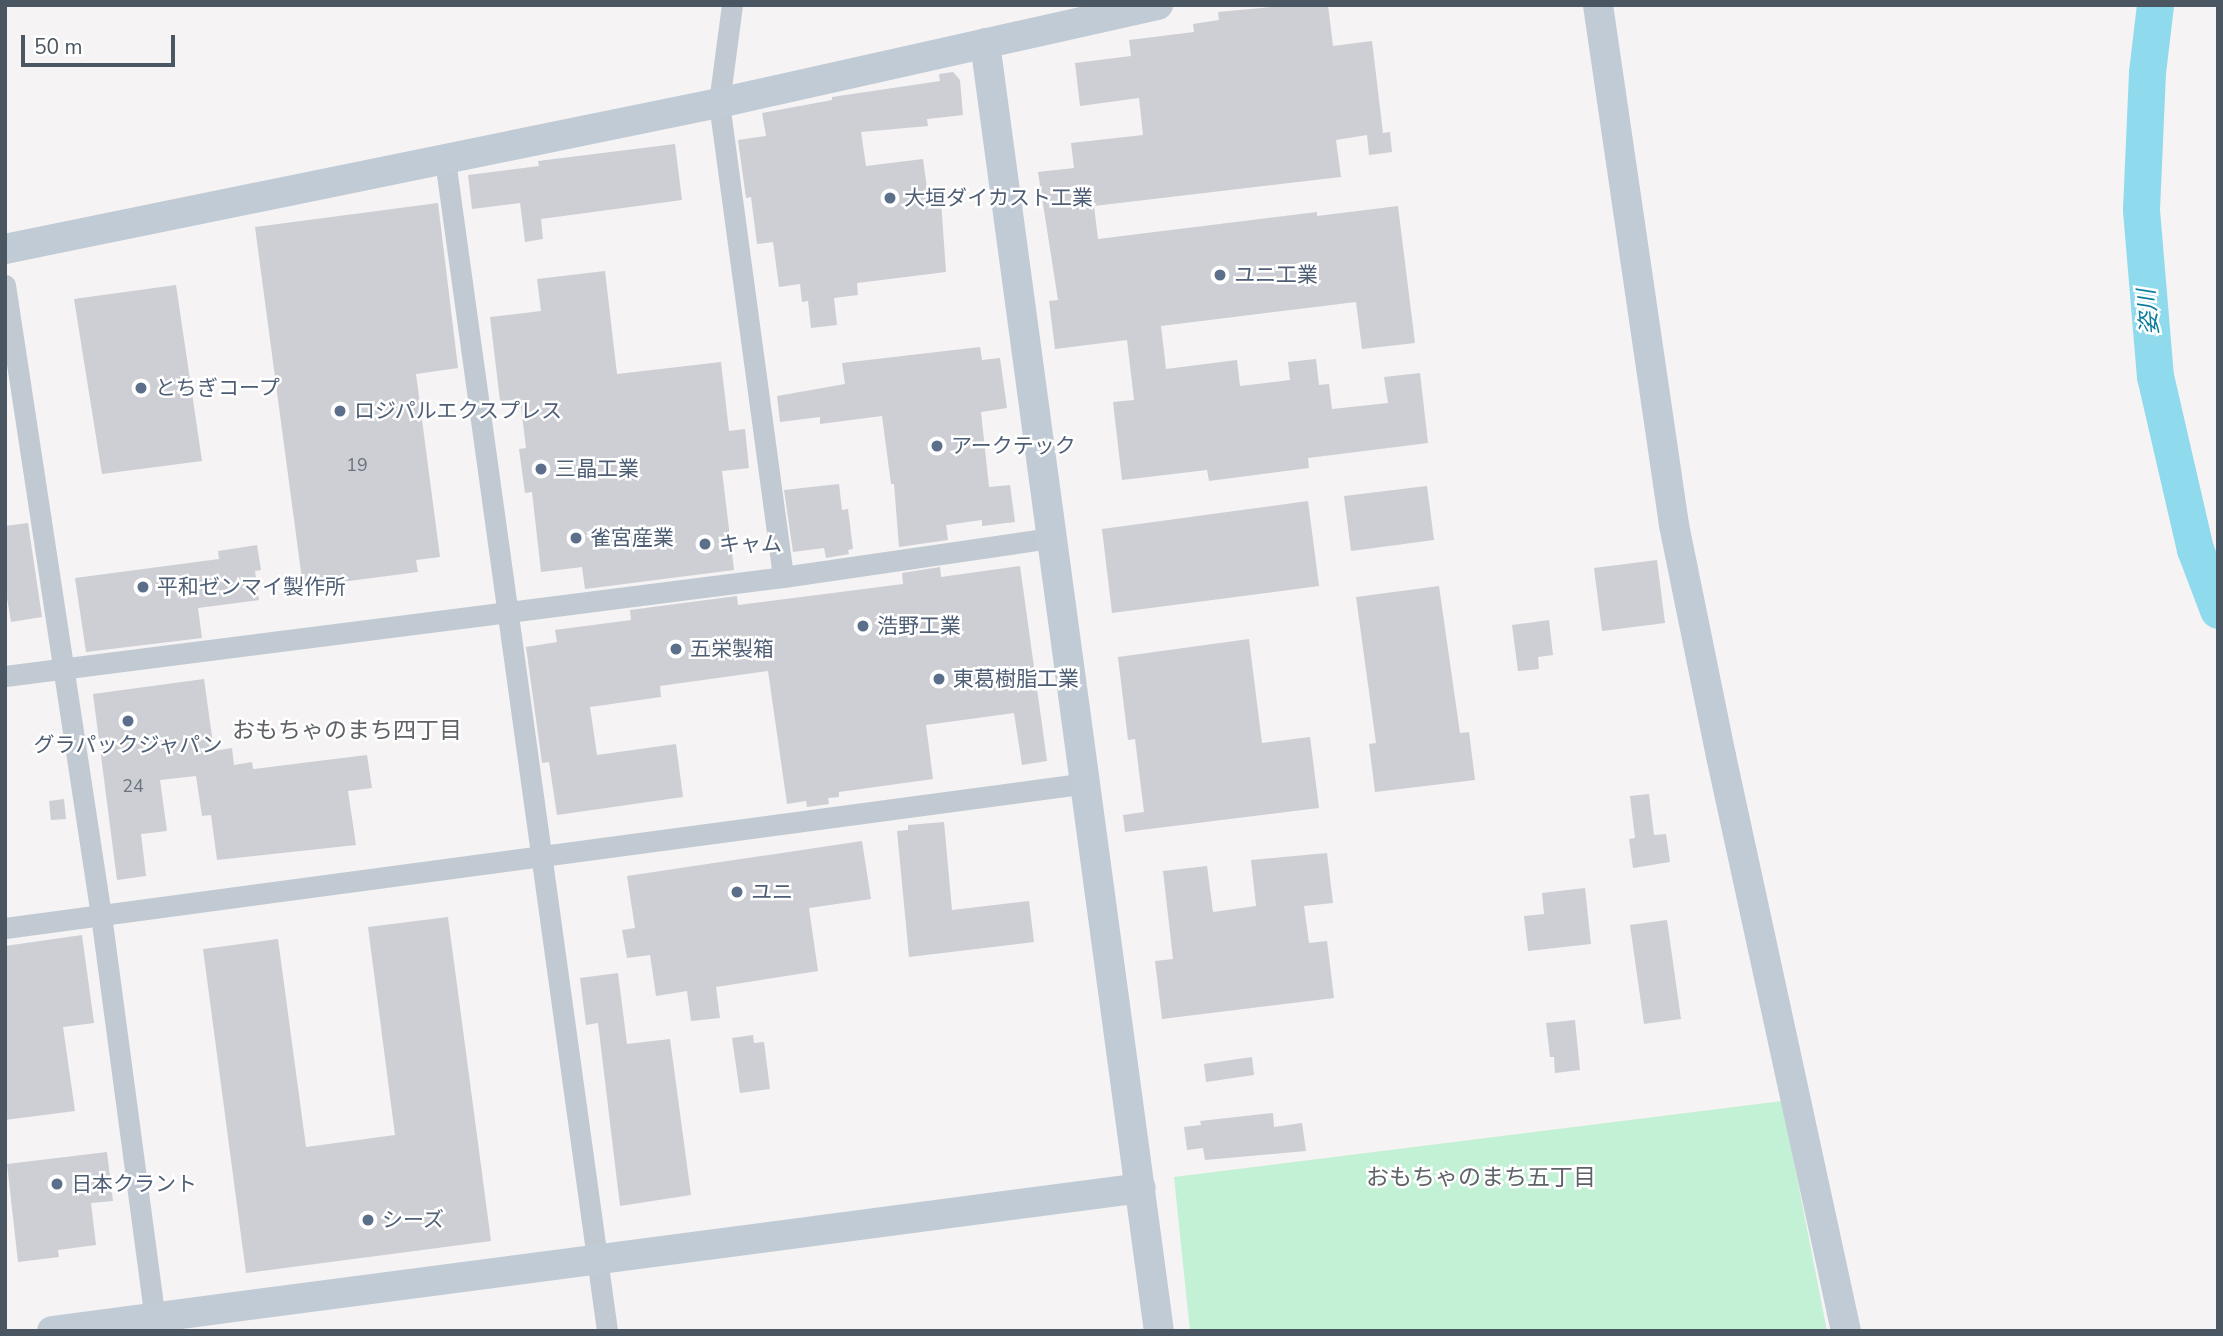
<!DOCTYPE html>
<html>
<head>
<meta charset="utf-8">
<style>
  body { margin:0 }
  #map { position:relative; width:2223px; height:1336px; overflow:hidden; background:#f5f3f3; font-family:"Nunito Sans","Noto Sans JP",sans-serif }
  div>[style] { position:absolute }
  .green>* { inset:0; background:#c3f1d5 }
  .river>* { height:37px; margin:-18.5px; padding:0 18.5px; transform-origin:18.5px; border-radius:18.5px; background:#90daee }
  .building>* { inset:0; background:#cdcfd5 }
  .street>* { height:21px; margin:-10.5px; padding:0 10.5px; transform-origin:10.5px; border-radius:10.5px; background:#c1cad2 }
  .secondary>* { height:30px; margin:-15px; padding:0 15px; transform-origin:15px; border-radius:15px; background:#c1cbd6 }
  .dots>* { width:19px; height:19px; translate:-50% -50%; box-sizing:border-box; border:4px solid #fff; border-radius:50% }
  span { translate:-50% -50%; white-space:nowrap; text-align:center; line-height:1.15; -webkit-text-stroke:5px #fff; paint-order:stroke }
  .number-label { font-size:18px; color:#6b747e }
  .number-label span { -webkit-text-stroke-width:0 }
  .service-label { font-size:21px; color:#4e5e75 }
  .left { translate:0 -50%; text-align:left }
  .water-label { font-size:23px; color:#0c7c9b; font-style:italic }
  .neighbourhood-label { font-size:23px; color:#5f6368 }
  .frame { position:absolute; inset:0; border:7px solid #4a5661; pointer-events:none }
  .scale { position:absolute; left:21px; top:35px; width:154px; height:32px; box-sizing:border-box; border:4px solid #4a5661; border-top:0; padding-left:9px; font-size:21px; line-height:24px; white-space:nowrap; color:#4a5661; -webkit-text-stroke:5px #fff; paint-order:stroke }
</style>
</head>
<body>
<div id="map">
  <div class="green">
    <i style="clip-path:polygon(1782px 1101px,1827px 1331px,1190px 1331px,1174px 1177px)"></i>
  </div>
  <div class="river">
    <i style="left:2155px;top:5px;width:67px;rotate:96.8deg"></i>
    <i style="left:2147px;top:72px;width:138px;rotate:92.5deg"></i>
    <i style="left:2141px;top:210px;width:167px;rotate:85.2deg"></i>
    <i style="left:2155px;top:376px;width:178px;rotate:77deg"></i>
    <i style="left:2195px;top:549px;width:65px;rotate:69.3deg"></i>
  </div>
  <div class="building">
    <i style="clip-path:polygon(1292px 5px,1328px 5px,1333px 46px,1372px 41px,1383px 133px,1390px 132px,1392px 152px,1369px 155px,1367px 135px,1336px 140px,1341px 177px,1094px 206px,1098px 239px,1317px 212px,1317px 216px,1398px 206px,1415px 343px,1362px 349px,1356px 302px,1161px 326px,1166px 369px,1237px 360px,1240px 386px,1290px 380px,1288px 362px,1316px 359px,1319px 385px,1329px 384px,1332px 409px,1388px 403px,1384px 377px,1420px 373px,1428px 443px,1308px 458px,1309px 468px,1209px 481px,1207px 470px,1122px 480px,1113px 402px,1134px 400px,1127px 340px,1055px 349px,1049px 301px,1058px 300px,1038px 172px,1074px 168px,1071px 143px,1143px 135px,1139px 98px,1080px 106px,1075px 63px,1131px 56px,1129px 40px,1194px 32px,1193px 24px,1219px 20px,1218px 12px)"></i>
    <i style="clip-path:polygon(953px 72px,960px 80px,963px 115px,927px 119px,928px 126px,861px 132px,866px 166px,923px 159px,929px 203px,941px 201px,946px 272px,857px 283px,858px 295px,834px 298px,837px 325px,811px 328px,808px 301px,802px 302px,800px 284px,779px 287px,773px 242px,757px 244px,751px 197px,746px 198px,738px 140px,766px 136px,762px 113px,832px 100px,832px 97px,940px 81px,939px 74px)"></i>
    <i style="clip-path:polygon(675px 144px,682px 200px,541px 219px,543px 239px,525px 242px,520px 203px,472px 209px,468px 175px,539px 166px,538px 161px)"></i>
    <i style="clip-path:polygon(438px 203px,458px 368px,416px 374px,440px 557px,416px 560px,418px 572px,303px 587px,255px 227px)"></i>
    <i style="clip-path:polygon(605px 271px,617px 374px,721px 362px,729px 431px,745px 429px,749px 468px,722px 471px,734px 570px,585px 589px,582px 567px,541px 572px,532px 492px,525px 493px,519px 449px,526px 448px,520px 399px,500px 401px,490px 317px,541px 311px,537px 279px)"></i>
    <i style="clip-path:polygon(176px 285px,202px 461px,102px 474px,74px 299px)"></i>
    <i style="clip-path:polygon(980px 347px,982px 360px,1000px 358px,1007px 408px,981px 412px,989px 487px,1010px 485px,1015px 522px,982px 526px,982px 520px,946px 525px,948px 540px,899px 547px,894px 484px,891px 484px,882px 416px,820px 424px,820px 417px,780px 422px,777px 396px,845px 384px,842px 363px)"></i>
    <i style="clip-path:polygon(839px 484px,842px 510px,848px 509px,853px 549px,848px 550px,849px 554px,826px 558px,824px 548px,793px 552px,784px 490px)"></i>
    <i style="clip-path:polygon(1427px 486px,1434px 540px,1351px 551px,1344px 496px)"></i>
    <i style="clip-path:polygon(1308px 501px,1319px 586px,1112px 613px,1102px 529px)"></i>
    <i style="clip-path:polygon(28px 523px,42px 617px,11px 622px,5px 586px,5px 526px)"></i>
    <i style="clip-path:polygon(257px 545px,261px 570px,255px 571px,259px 600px,198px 608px,202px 638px,86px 652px,75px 578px,219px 559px,218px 551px)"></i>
    <i style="clip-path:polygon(1657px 560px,1665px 623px,1602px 631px,1594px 568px)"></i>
    <i style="clip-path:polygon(1020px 566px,1047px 761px,1022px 765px,1014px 713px,926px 725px,933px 779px,839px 792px,839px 797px,828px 798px,829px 804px,807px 807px,806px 801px,787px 804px,768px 671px,660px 686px,661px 697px,590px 707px,597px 755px,676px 744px,683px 797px,557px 815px,549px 762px,542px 763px,526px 647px,557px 642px,555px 630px,631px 620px,630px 610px,737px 596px,738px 605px,903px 584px,902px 573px,940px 567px,941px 577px)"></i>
    <i style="clip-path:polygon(1439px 586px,1460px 733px,1469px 732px,1475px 780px,1375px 792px,1369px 744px,1376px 743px,1356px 597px)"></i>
    <i style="clip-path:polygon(1549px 620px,1553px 655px,1538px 657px,1539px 669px,1518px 671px,1512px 625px)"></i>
    <i style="clip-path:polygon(1249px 639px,1262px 743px,1310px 737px,1319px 808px,1125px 832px,1123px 815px,1144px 812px,1135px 739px,1128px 740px,1118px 657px)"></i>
    <i style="clip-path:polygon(204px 679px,214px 751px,232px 748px,234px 765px,252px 762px,253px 769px,367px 755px,372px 788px,348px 791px,356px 845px,217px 860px,211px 815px,202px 816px,196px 776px,160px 780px,167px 831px,141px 834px,146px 876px,117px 880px,93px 694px)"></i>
    <i style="clip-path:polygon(1649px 794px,1654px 835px,1666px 834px,1670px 862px,1633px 868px,1629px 839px,1635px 838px,1630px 796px)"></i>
    <i style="clip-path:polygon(64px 799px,66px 819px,51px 820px,49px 801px)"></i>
    <i style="clip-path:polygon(944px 822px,952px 910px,1029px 901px,1034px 942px,909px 957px,897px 831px,908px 830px,908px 825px)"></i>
    <i style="clip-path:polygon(862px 841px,871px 899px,809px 908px,818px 971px,716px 987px,720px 1018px,691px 1021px,687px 991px,656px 996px,650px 955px,627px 958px,622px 930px,635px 928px,627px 876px)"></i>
    <i style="clip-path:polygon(1327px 853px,1333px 903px,1304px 906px,1309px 943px,1327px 941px,1334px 998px,1162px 1019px,1155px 961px,1173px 959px,1163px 871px,1207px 866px,1213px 912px,1256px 906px,1251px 860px)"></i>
    <i style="clip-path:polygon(1585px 888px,1591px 944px,1528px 951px,1524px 916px,1544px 914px,1542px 893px)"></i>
    <i style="clip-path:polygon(448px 917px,491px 1241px,246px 1273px,203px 949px,278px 939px,306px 1147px,395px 1135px,368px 927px)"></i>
    <i style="clip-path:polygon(1667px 920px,1681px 1019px,1644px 1024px,1630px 925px)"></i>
    <i style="clip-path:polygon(82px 935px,94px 1023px,63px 1027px,75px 1111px,5px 1120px,5px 946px)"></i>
    <i style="clip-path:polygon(618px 973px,627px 1044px,670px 1039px,691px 1195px,620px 1206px,598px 1023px,586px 1025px,580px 978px)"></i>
    <i style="clip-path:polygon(1575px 1020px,1580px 1070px,1555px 1073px,1554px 1057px,1550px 1057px,1546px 1023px)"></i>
    <i style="clip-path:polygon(753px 1035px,754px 1043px,764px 1042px,770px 1089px,740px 1093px,732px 1038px)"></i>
    <i style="clip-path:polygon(1252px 1057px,1254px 1075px,1206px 1082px,1204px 1064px)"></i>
    <i style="clip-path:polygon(1273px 1113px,1274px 1127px,1302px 1123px,1306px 1151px,1205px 1160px,1203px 1148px,1187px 1150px,1184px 1127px,1201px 1125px,1200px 1121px)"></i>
    <i style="clip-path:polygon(107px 1152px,113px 1201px,91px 1203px,96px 1245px,58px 1250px,59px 1257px,18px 1262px,7px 1164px)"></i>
  </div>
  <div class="street">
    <i style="left:732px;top:5px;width:99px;rotate:97.6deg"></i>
    <i style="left:719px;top:103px;width:478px;rotate:82.3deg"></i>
    <i style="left:445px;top:160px;width:1182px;rotate:82.12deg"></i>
    <i style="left:5px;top:285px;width:637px;rotate:81.34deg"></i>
    <i style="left:101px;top:915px;width:418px;rotate:82.4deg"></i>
    <i style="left:5px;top:676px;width:784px;rotate:-7.25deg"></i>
    <i style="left:783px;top:577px;width:271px;rotate:-8.3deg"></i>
    <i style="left:5px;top:928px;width:1092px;rotate:-7.63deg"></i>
  </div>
  <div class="secondary">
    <i style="left:1598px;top:5px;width:526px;rotate:81.68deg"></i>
    <i style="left:1674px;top:525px;width:236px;rotate:78.5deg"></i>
    <i style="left:1721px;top:756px;width:588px;rotate:77.74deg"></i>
    <i style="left:985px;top:43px;width:1300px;rotate:82.31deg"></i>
    <i style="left:5px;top:249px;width:729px;rotate:-11.56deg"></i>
    <i style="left:719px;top:103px;width:450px;rotate:-12.6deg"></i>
    <i style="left:52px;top:1331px;width:1098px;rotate:-7.48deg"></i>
  </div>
  <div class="dots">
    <i style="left:890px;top:198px;background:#5c6f8a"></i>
    <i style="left:1220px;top:275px;background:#5c6f8a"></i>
    <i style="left:141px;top:388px;background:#5c6f8a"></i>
    <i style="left:340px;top:411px;background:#5c6f8a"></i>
    <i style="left:937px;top:446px;background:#5c6f8a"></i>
    <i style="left:541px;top:469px;background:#5c6f8a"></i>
    <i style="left:576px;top:538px;background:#5c6f8a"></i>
    <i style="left:705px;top:544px;background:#5c6f8a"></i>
    <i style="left:143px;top:587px;background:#5c6f8a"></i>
    <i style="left:863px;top:626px;background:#5c6f8a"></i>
    <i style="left:676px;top:649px;background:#5c6f8a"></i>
    <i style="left:939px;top:679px;background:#5c6f8a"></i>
    <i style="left:128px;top:721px;background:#5c6f8a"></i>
    <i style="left:737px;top:892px;background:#5c6f8a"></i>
    <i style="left:57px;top:1184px;background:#5c6f8a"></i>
    <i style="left:368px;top:1220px;background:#5c6f8a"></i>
  </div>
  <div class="number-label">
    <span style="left:357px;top:465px">19</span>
    <span style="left:133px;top:786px">24</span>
  </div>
  <div class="service-label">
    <span class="left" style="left:904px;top:198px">大垣ダイカスト工業</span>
    <span class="left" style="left:1234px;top:275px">ユニ工業</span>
    <span class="left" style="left:155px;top:388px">とちぎコープ</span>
    <span class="left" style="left:354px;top:411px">ロジパルエクスプレス</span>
    <span class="left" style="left:951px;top:446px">アークテック</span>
    <span class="left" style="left:555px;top:469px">三晶工業</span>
    <span class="left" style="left:590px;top:538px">雀宮産業</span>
    <span class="left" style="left:719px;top:544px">キャム</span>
    <span class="left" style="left:157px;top:587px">平和ゼンマイ製作所</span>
    <span class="left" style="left:877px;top:626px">浩野工業</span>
    <span class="left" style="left:690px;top:649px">五栄製箱</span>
    <span class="left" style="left:953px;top:679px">東葛樹脂工業</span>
    <span style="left:128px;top:745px">グラパックジャパン</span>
    <span class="left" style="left:751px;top:892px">ユニ</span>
    <span class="left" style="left:71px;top:1184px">日本クラント</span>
    <span class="left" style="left:382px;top:1220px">シーズ</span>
  </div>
  <div class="water-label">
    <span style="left:2149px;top:312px;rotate:-95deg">姿川</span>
  </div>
  <div class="neighbourhood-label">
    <span style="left:347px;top:731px">おもちゃのまち四丁目</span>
    <span style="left:1481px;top:1178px">おもちゃのまち五丁目</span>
  </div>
  <div class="frame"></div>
  <div class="scale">50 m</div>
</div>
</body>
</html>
